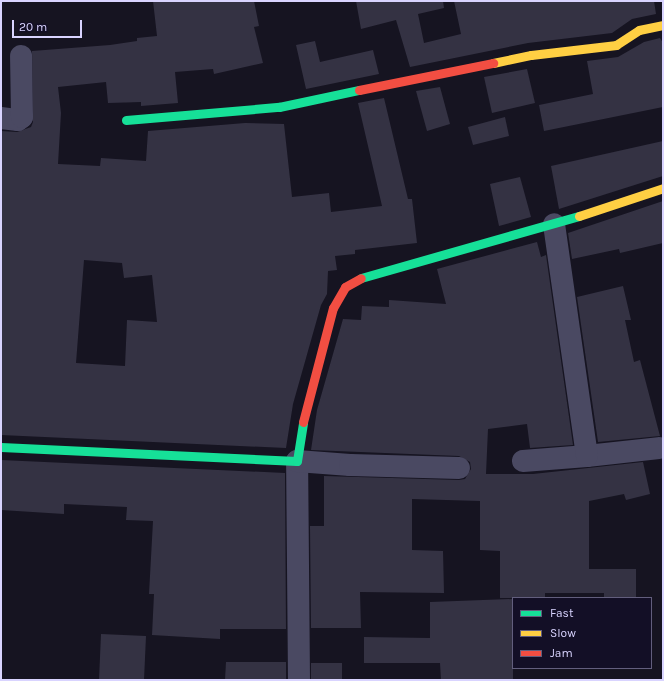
<!DOCTYPE html>
<html>
<head>
<meta charset="utf-8">
<style>
  body { margin:0 }
  #map { position:relative; width:664px; height:681px; overflow:hidden; background:#161421; font-family:Karla,sans-serif }
  div>[style] { position:absolute }
  .building>* { inset:0; background:#343243 }
  .street>* { height:22px; margin:-11px; padding:0 11px; transform-origin:11px; border-radius:11px; background:#4a4962 }
  .fast>* { height:9px; margin:-4.5px; padding:0 4.5px; transform-origin:4.5px; border-radius:4.5px; background:#16e098 }
  .slow>* { height:9px; margin:-4.5px; padding:0 4.5px; transform-origin:4.5px; border-radius:4.5px; background:#ffcf43 }
  .jam>* { height:9px; margin:-4.5px; padding:0 4.5px; transform-origin:4.5px; border-radius:4.5px; background:#f24e42 }
  span { translate:-50% -50%; white-space:nowrap; text-align:center; line-height:1.15; -webkit-text-stroke:4px #130f26; paint-order:stroke }
  .frame { position:absolute; inset:0; border:2px solid #d9d4ff; pointer-events:none }
  .legend { position:absolute; left:512px; top:597px; width:140px; height:72px; box-sizing:border-box; background:#130f26; border:1px solid #625e7d; margin:0; padding:5px 7px; list-style:none; font-size:12px; color:#d9d4ff }
  .legend li { display:flex; align-items:center; gap:8px; height:20px }
  .legend b { width:20px; border:1px solid #625e7d }
  .scale { position:absolute; left:12px; top:20px; width:70px; height:18px; box-sizing:border-box; border:2px solid #d9d4ff; border-top:0; padding-left:5px; font-size:12px; line-height:14px; white-space:nowrap; color:#d9d4ff; -webkit-text-stroke:3px #130f26; paint-order:stroke }
</style>
</head>
<body>
<div id="map">
  <div class="building">
    <i style="clip-path:polygon(evenodd,153px 1px,254px 1px,259px 26px,254px 27px,263px 63px,214px 74px,213px 69px,175px 72px,178px 103px,141px 106px,141px 102px,108px 103px,106px 82px,58px 87px,61px 113px,58px 164px,100px 166px,101px 158px,146px 161px,148px 131px,245px 123px,284px 124px,292px 197px,329px 193px,331px 212px,382px 206px,358px 103px,384px 98px,408px 199px,412px 199px,417px 243px,355px 250px,355px 254px,335px 256px,337px 270px,328px 271px,327px 294px,321px 305px,293px 404px,286px 448px,1px 435px,1px 131px,17px 132px,31px 127px,33px 122px,32px 51px,110px 45px,137px 41px,137px 38px,157px 36px,153px 1px,84px 260px,122px 263px,124px 278px,152px 275px,157px 322px,127px 320px,125px 366px,76px 363px,84px 260px)"></i>
    <i style="clip-path:polygon(356px 1px,443px 1px,444px 8px,418px 14px,424px 43px,461px 34px,454px 1px,654px 1px,656px 14px,632px 19px,612px 33px,528px 43px,410px 67px,396px 20px,361px 29px)"></i>
    <i style="clip-path:polygon(660px 38px,663px 43px,663px 107px,544px 131px,539px 105px,593px 94px,587px 61px,618px 57px,644px 42px)"></i>
    <i style="clip-path:polygon(315px 41px,320px 62px,373px 50px,379px 74px,306px 89px,296px 45px)"></i>
    <i style="clip-path:polygon(527px 69px,535px 103px,492px 113px,484px 77px)"></i>
    <i style="clip-path:polygon(440px 87px,450px 124px,427px 131px,416px 91px)"></i>
    <i style="clip-path:polygon(505px 117px,509px 136px,473px 145px,468px 127px)"></i>
    <i style="clip-path:polygon(663px 141px,663px 176px,559px 209px,551px 166px)"></i>
    <i style="clip-path:polygon(520px 177px,531px 217px,499px 226px,490px 184px)"></i>
    <i style="clip-path:polygon(663px 201px,663px 243px,620px 253px,619px 249px,572px 259px,568px 233px)"></i>
    <i style="clip-path:polygon(537px 242px,541px 257px,546px 255px,573px 445px,530px 448px,527px 424px,488px 429px,486px 474px,533px 474px,643px 462px,650px 494px,626px 500px,624px 494px,589px 501px,589px 569px,636px 569px,636px 598px,604px 598px,604px 593px,545px 593px,545px 598px,500px 598px,500px 551px,480px 550px,480px 501px,412px 499px,412px 550px,443px 551px,444px 593px,360px 592px,361px 628px,311px 628px,310px 526px,324px 526px,324px 476px,459px 480px,465px 479px,471px 469px,470px 462px,459px 456px,311px 450px,317px 410px,343px 319px,361px 320px,362px 306px,389px 307px,389px 300px,446px 304px,437px 269px)"></i>
    <i style="clip-path:polygon(623px 286px,631px 320px,625px 320px,634px 362px,640px 360px,660px 436px,598px 442px,577px 297px)"></i>
    <i style="clip-path:polygon(1px 460px,285px 473px,286px 629px,220px 629px,220px 639px,152px 635px,154px 594px,149px 594px,153px 521px,126px 520px,127px 507px,64px 504px,64px 514px,1px 510px)"></i>
    <i style="clip-path:polygon(513px 599px,513px 680px,441px 680px,440px 663px,364px 663px,364px 637px,430px 638px,430px 602px)"></i>
    <i style="clip-path:polygon(101px 634px,146px 636px,144px 680px,99px 680px)"></i>
    <i style="clip-path:polygon(226px 662px,286px 662px,286px 680px,225px 680px)"></i>
    <i style="clip-path:polygon(311px 663px,342px 663px,342px 680px,311px 680px)"></i>
  </div>
  <div class="street">
    <i style="left:1px;top:118px;width:17px;rotate:7deg"></i>
    <i style="left:18px;top:120px;width:5px;rotate:-37deg"></i>
    <i style="left:22px;top:117px;width:61px;rotate:-90.9deg"></i>
    <i style="left:587px;top:456px;width:72px;rotate:-6.3deg"></i>
    <i style="left:523px;top:461px;width:64px;rotate:-4.5deg"></i>
    <i style="left:587px;top:456px;width:234px;rotate:-98.1deg"></i>
    <i style="left:299px;top:680px;width:219px;rotate:-90.5deg"></i>
    <i style="left:297px;top:461px;width:53px;rotate:4.3deg"></i>
    <i style="left:350px;top:465px;width:109px;rotate:1.6deg"></i>
  </div>
  <div class="fast">
    <i style="left:126px;top:120px;width:154px;rotate:-4.9deg"></i>
    <i style="left:279px;top:107px;width:82px;rotate:-12deg"></i>
    <i style="left:361px;top:278px;width:227px;rotate:-15.9deg"></i>
    <i style="left:1px;top:447px;width:296px;rotate:2.7deg"></i>
    <i style="left:297px;top:461px;width:39px;rotate:-81deg"></i>
  </div>
  <div class="slow">
    <i style="left:493px;top:63px;width:39px;rotate:-12deg"></i>
    <i style="left:531px;top:55px;width:86px;rotate:-6.7deg"></i>
    <i style="left:616px;top:45px;width:27px;rotate:-33deg"></i>
    <i style="left:639px;top:30px;width:25px;rotate:-12deg"></i>
    <i style="left:579px;top:216px;width:89px;rotate:-18.4deg"></i>
  </div>
  <div class="jam">
    <i style="left:359px;top:90px;width:137px;rotate:-11.4deg"></i>
    <i style="left:303px;top:422px;width:118px;rotate:-75.3deg"></i>
    <i style="left:333px;top:308px;width:24px;rotate:-60deg"></i>
    <i style="left:345px;top:287px;width:18px;rotate:-29deg"></i>
  </div>
  <div class="frame"></div>
  <ul class="legend">
  <li><b style="height:5px;background:#16e098"></b>Fast</li>
  <li><b style="height:5px;background:#ffcf43"></b>Slow</li>
  <li><b style="height:5px;background:#f24e42"></b>Jam</li>
  </ul>
  <div class="scale">20 m</div>
</div>
</body>
</html>
